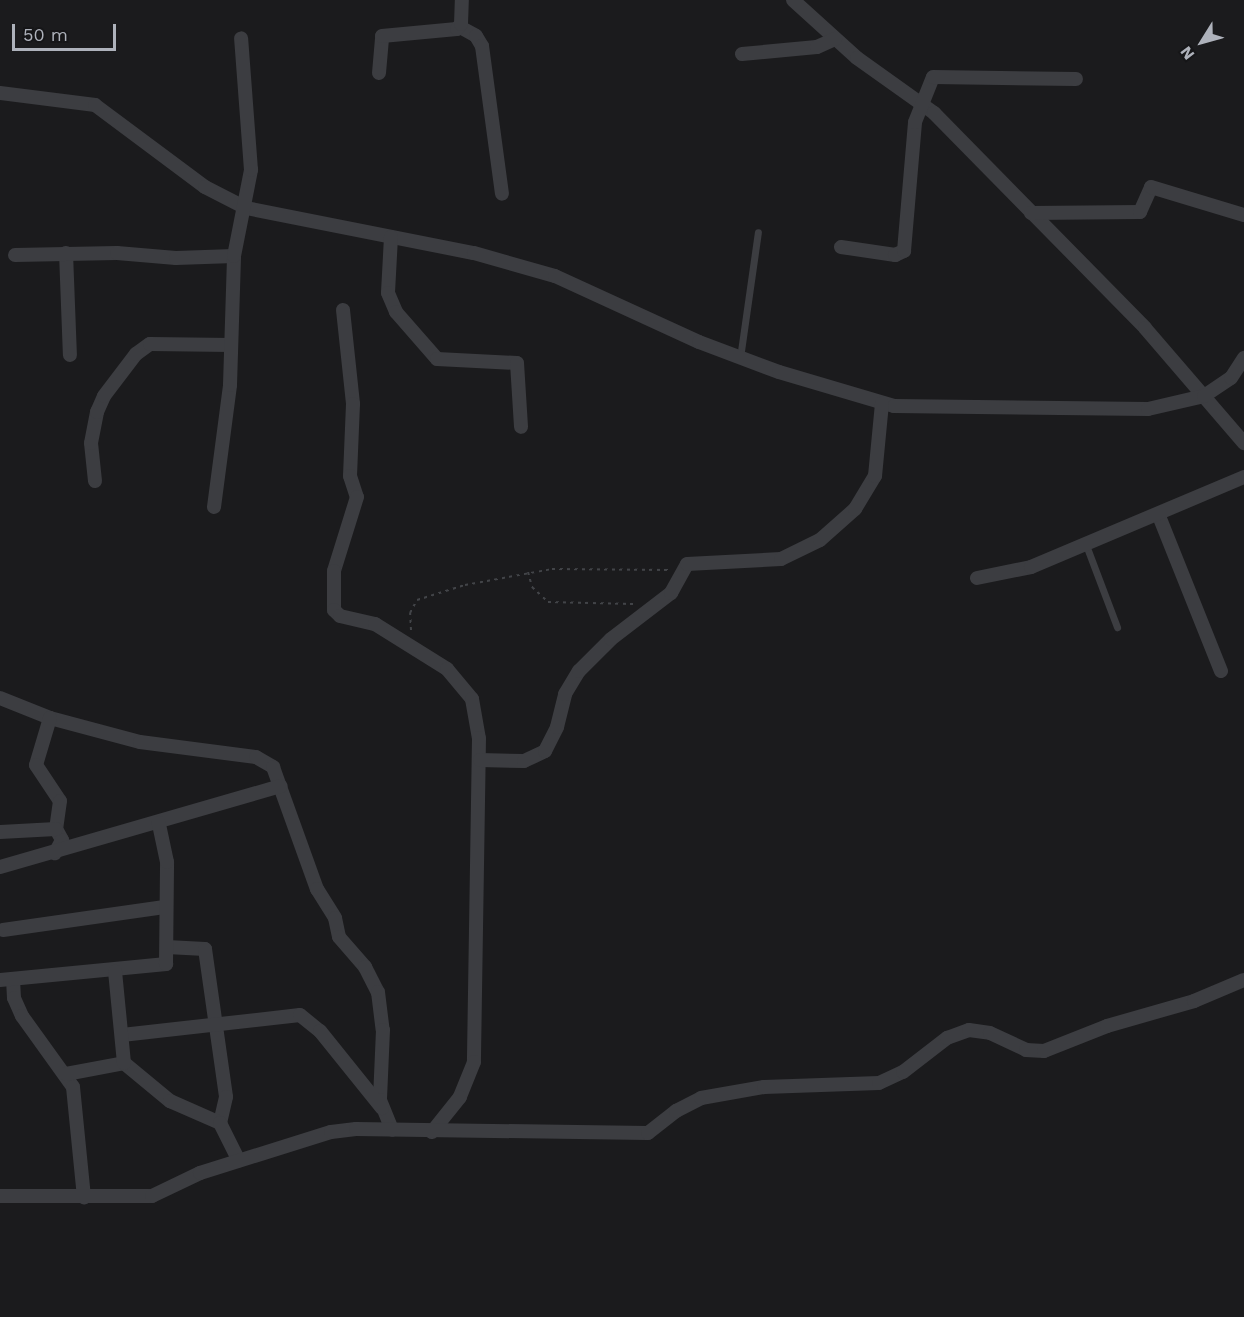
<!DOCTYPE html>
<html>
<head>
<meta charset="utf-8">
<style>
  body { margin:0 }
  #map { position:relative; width:1244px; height:1317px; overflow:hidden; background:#1b1b1d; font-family:"Work Sans",sans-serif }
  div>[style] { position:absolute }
  .path>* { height:2px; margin-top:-1px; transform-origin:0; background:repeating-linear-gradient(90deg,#424448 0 3px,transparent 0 7.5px) }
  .service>* { height:7px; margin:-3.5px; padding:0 3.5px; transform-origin:3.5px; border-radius:3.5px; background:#3c3d41 }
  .minor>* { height:14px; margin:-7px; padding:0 7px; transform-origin:7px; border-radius:7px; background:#3c3d41 }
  span { translate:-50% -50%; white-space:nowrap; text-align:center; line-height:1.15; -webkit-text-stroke:6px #161618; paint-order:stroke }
  .north { position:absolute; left:1172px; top:12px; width:60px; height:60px; -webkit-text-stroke:4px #161618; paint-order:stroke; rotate:233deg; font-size:16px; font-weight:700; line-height:24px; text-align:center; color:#aeb2bb }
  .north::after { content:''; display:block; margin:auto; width:21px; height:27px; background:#aeb2bb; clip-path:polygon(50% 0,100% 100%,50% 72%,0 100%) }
  .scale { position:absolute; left:12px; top:24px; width:104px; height:27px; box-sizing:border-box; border:3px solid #aeb2bb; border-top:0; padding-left:8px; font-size:18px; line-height:21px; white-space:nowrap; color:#aeb2bb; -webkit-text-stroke:4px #161618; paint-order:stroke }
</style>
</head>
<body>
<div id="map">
  <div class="path">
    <i style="left:528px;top:572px;width:16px;rotate:75deg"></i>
    <i style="left:532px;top:587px;width:22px;rotate:43deg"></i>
    <i style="left:548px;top:602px;width:85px;rotate:1.3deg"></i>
    <i style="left:411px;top:630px;width:17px;rotate:-93deg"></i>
    <i style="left:410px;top:613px;width:15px;rotate:-62deg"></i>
    <i style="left:417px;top:600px;width:50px;rotate:-17.4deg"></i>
    <i style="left:465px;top:585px;width:88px;rotate:-10.4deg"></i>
    <i style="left:552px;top:569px;width:118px;rotate:0.5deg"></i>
  </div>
  <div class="service">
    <i style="left:740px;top:358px;width:127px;rotate:-81.9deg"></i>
    <i style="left:1086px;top:545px;width:88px;rotate:69.3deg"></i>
  </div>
  <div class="minor">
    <i style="left:793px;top:0;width:86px;rotate:42.2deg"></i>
    <i style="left:857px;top:58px;width:95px;rotate:35.5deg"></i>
    <i style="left:934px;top:113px;width:301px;rotate:45.5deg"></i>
    <i style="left:1145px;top:328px;width:152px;rotate:49.3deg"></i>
    <i style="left:460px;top:27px;width:18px;rotate:29deg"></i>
    <i style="left:476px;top:36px;width:12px;rotate:59deg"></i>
    <i style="left:482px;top:46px;width:149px;rotate:82.3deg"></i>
    <i style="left:742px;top:54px;width:75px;rotate:-5.3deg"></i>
    <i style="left:817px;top:47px;width:20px;rotate:-24deg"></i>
    <i style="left:379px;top:73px;width:37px;rotate:-85deg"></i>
    <i style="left:382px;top:36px;width:75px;rotate:-5.3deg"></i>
    <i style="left:457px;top:29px;width:6px;rotate:-51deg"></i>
    <i style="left:461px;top:24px;width:24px;rotate:-88deg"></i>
    <i style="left:0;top:93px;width:96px;rotate:7.2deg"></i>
    <i style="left:95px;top:105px;width:137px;rotate:36.7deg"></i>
    <i style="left:205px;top:187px;width:46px;rotate:27.1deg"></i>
    <i style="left:246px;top:208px;width:232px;rotate:11.2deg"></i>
    <i style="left:474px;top:253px;width:84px;rotate:15.9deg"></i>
    <i style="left:555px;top:276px;width:158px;rotate:24.6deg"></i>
    <i style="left:699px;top:342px;width:85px;rotate:20.6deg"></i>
    <i style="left:779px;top:372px;width:120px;rotate:16.5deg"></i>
    <i style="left:894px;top:406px;width:254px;rotate:0.7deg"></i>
    <i style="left:1148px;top:409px;width:57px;rotate:-13.1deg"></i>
    <i style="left:1204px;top:396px;width:32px;rotate:-34deg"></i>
    <i style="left:1231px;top:378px;width:24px;rotate:-57deg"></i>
    <i style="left:1031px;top:213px;width:109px;rotate:-0.5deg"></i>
    <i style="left:1140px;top:212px;width:27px;rotate:-66deg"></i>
    <i style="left:1151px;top:187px;width:97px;rotate:16.8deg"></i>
    <i style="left:391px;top:237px;width:56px;rotate:93.1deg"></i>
    <i style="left:388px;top:293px;width:21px;rotate:67deg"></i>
    <i style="left:396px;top:312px;width:62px;rotate:48.9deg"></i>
    <i style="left:437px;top:359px;width:80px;rotate:2.9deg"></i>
    <i style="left:517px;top:363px;width:64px;rotate:86.4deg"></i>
    <i style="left:841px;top:247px;width:55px;rotate:8.4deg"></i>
    <i style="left:895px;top:255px;width:10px;rotate:-24deg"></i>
    <i style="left:904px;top:251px;width:129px;rotate:-85.1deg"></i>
    <i style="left:915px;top:122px;width:48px;rotate:-68.2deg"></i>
    <i style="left:933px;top:77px;width:143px;rotate:0.8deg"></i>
    <i style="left:66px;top:253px;width:102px;rotate:87.8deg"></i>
    <i style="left:15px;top:255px;width:102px;rotate:-1.1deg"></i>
    <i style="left:117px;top:253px;width:59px;rotate:4.8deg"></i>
    <i style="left:176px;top:258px;width:58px;rotate:-2deg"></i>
    <i style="left:343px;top:310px;width:95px;rotate:83.9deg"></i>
    <i style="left:353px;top:404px;width:72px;rotate:92.4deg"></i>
    <i style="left:350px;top:476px;width:22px;rotate:72deg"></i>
    <i style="left:357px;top:497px;width:77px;rotate:107.3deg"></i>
    <i style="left:334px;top:571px;width:39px;rotate:90deg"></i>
    <i style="left:334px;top:610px;width:8px;rotate:45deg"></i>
    <i style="left:340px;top:616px;width:36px;rotate:13deg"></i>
    <i style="left:375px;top:624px;width:85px;rotate:32deg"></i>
    <i style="left:447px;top:669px;width:39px;rotate:50deg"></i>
    <i style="left:472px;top:699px;width:40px;rotate:80deg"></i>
    <i style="left:479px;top:738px;width:324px;rotate:90.9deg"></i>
    <i style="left:474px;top:1062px;width:38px;rotate:112deg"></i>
    <i style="left:460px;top:1097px;width:45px;rotate:128.7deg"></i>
    <i style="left:95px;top:481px;width:38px;rotate:-96deg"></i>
    <i style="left:91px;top:443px;width:32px;rotate:-79deg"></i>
    <i style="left:97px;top:412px;width:17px;rotate:-66deg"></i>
    <i style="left:104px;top:396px;width:53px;rotate:-52.7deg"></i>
    <i style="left:136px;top:354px;width:17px;rotate:-36deg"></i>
    <i style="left:150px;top:344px;width:81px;rotate:0.7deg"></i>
    <i style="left:214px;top:507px;width:123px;rotate:-82.5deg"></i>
    <i style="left:230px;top:385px;width:129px;rotate:-88.2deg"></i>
    <i style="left:234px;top:256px;width:88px;rotate:-78.8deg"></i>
    <i style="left:251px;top:170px;width:132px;rotate:-94.3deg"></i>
    <i style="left:1159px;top:516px;width:167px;rotate:68.2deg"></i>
    <i style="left:977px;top:578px;width:55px;rotate:-11.5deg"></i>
    <i style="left:1031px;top:567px;width:231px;rotate:-22.9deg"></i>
    <i style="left:0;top:698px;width:54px;rotate:21.8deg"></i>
    <i style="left:50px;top:718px;width:93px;rotate:14.9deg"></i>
    <i style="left:140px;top:742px;width:117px;rotate:7.4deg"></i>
    <i style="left:256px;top:757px;width:20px;rotate:30deg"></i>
    <i style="left:273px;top:767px;width:130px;rotate:70.2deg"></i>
    <i style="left:317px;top:889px;width:34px;rotate:58deg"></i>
    <i style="left:335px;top:918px;width:19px;rotate:78deg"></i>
    <i style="left:339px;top:937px;width:40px;rotate:49deg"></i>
    <i style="left:365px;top:967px;width:28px;rotate:63deg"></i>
    <i style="left:378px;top:992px;width:38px;rotate:83deg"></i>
    <i style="left:383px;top:1030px;width:70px;rotate:92.5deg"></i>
    <i style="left:380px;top:1100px;width:32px;rotate:68deg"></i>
    <i style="left:50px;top:718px;width:49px;rotate:106.6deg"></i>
    <i style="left:36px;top:765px;width:43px;rotate:56.3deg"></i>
    <i style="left:60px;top:801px;width:28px;rotate:98deg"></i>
    <i style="left:56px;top:829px;width:13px;rotate:61deg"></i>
    <i style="left:62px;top:840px;width:15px;rotate:118deg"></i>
    <i style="left:480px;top:760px;width:44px;rotate:1.3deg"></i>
    <i style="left:524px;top:761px;width:23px;rotate:-25deg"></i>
    <i style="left:545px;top:751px;width:27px;rotate:-63deg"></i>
    <i style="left:557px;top:727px;width:34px;rotate:-76deg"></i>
    <i style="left:565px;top:694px;width:27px;rotate:-59deg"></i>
    <i style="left:579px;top:671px;width:45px;rotate:-45deg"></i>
    <i style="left:611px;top:639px;width:76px;rotate:-37.5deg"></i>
    <i style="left:671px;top:593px;width:33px;rotate:-61deg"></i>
    <i style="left:687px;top:564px;width:94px;rotate:-3deg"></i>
    <i style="left:781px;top:559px;width:43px;rotate:-26deg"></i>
    <i style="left:820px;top:540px;width:47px;rotate:-41.5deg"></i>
    <i style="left:855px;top:509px;width:39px;rotate:-59deg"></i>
    <i style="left:875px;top:476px;width:73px;rotate:-84.5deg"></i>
    <i style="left:0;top:832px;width:56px;rotate:-3.1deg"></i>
    <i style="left:0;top:867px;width:292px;rotate:-16.1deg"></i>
    <i style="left:3px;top:930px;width:163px;rotate:-8.1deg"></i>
    <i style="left:167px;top:947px;width:38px;rotate:3deg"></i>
    <i style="left:205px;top:949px;width:149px;rotate:81.9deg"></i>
    <i style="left:226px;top:1097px;width:27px;rotate:103deg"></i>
    <i style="left:13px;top:979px;width:19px;rotate:87deg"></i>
    <i style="left:14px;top:998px;width:20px;rotate:66deg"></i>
    <i style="left:22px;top:1016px;width:87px;rotate:54.3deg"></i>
    <i style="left:73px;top:1087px;width:111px;rotate:84.3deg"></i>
    <i style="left:0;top:980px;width:167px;rotate:-5.5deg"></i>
    <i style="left:166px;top:964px;width:102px;rotate:-89.4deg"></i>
    <i style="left:167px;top:862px;width:40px;rotate:-102deg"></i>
    <i style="left:122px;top:1035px;width:179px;rotate:-6.4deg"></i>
    <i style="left:300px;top:1015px;width:26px;rotate:39deg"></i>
    <i style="left:320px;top:1031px;width:99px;rotate:51.2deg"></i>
    <i style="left:124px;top:1063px;width:60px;rotate:39.6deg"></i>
    <i style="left:170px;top:1101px;width:55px;rotate:23.7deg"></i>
    <i style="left:220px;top:1123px;width:42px;rotate:63.4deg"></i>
    <i style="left:66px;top:1074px;width:59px;rotate:-10.7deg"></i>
    <i style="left:124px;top:1063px;width:92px;rotate:-95.6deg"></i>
    <i style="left:0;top:1196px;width:152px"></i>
    <i style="left:152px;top:1196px;width:53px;rotate:-25.6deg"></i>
    <i style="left:200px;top:1173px;width:137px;rotate:-17.4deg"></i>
    <i style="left:331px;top:1132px;width:25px;rotate:-7deg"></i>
    <i style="left:356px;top:1129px;width:292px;rotate:0.8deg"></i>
    <i style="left:648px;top:1133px;width:36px;rotate:-38deg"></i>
    <i style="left:676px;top:1111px;width:28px;rotate:-27deg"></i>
    <i style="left:701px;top:1098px;width:64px;rotate:-9.9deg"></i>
    <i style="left:764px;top:1087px;width:115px;rotate:-2deg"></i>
    <i style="left:879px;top:1083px;width:26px;rotate:-25deg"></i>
    <i style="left:903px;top:1072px;width:56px;rotate:-37.7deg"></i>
    <i style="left:947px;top:1038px;width:23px;rotate:-20deg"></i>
    <i style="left:969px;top:1030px;width:21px;rotate:8deg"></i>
    <i style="left:990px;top:1033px;width:40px;rotate:25deg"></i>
    <i style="left:1026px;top:1050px;width:18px;rotate:3deg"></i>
    <i style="left:1044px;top:1051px;width:68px;rotate:-21.6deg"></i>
    <i style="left:1107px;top:1026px;width:91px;rotate:-16deg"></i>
    <i style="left:1194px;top:1001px;width:54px;rotate:-22.8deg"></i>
  </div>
  <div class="north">N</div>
  <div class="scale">50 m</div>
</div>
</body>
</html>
